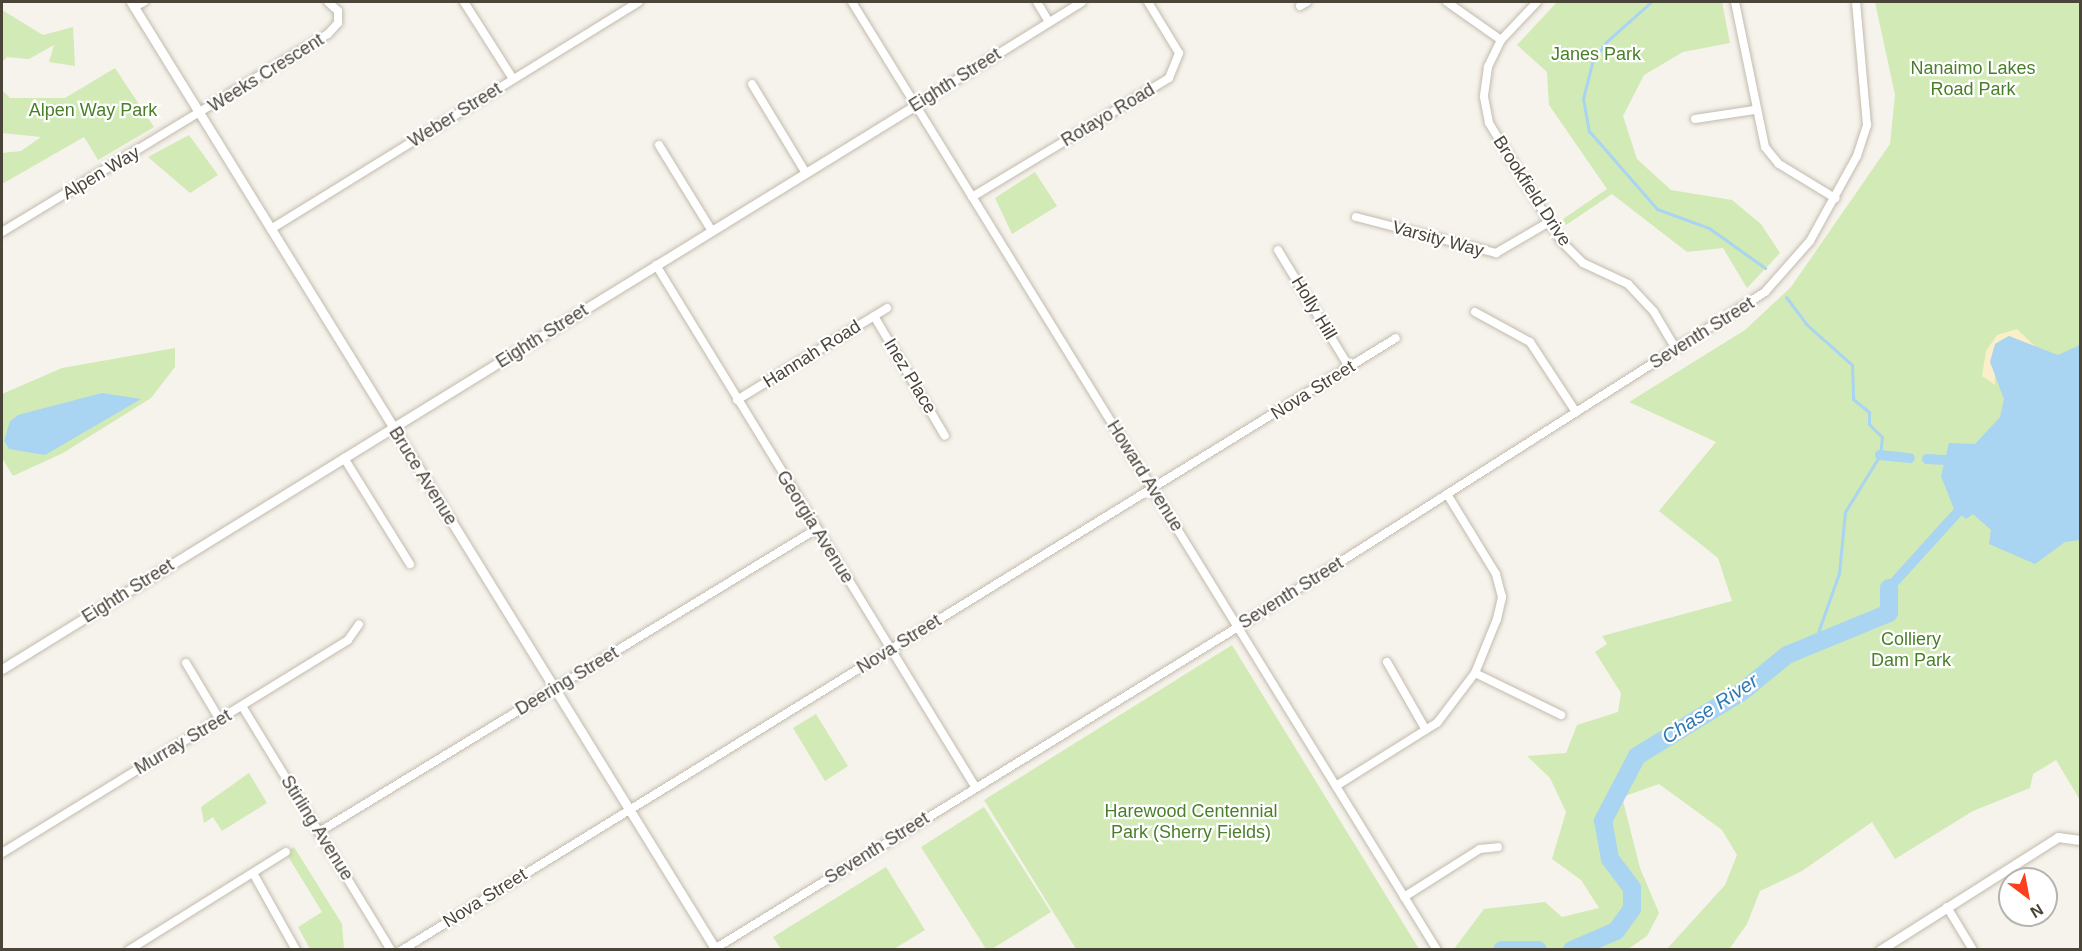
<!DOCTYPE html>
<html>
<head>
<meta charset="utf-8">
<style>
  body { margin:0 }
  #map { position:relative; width:2082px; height:951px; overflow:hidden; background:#f6f3ec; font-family:Helvetica,sans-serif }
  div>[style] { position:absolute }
  .green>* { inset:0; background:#d2eab5 }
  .sand>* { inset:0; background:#f9efc9 }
  .water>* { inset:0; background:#a9d4f2 }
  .stream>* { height:3px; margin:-1.5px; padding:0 1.5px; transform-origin:1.5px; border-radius:1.5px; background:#a9d4f2 }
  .canal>* { height:10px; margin:-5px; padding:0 5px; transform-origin:5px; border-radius:5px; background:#a9d4f2 }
  .river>* { height:18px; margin:-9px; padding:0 9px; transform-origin:9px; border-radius:9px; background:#a9d4f2 }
  .roads { filter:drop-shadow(0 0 2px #c2bbae) drop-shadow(0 0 2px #c2bbae) }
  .minor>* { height:8px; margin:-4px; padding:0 4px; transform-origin:4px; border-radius:4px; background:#fff }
  .tertiary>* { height:9px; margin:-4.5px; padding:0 4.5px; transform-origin:4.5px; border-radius:4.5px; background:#fff }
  span { translate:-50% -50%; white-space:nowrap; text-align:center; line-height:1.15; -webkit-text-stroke:4.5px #fff; paint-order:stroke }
  .park-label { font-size:18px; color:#4a7f2a }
  .street-label { font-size:18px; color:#4b4439 }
  .water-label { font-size:20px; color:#2e7ab2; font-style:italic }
  .frame { position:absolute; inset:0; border:3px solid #4b4439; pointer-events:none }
  .north { position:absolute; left:1998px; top:867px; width:60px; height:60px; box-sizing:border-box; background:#fff; border:2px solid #b7b4b0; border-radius:50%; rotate:148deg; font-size:16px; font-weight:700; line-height:24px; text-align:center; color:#4b4439 }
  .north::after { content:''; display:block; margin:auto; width:21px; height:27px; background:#fc3f1d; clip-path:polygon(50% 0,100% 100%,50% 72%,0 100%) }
</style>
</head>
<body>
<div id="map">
  <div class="green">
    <i style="clip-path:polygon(1557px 2px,1722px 2px,1730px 43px,1683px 52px,1644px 75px,1623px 116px,1637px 159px,1671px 190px,1732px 200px,1761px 224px,1780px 253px,1747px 288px,1723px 248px,1687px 252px,1612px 194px,1566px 225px,1563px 219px,1607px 189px,1549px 105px,1547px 72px,1517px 45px)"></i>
    <i style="clip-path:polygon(1875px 2px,2080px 2px,2080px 800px,2056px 760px,2033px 774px,2030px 788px,1973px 811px,1895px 859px,1872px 822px,1802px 871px,1760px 891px,1747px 924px,1730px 948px,1666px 950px,1725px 885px,1737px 855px,1722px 830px,1659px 784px,1625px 796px,1623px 801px,1640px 868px,1659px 913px,1647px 936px,1628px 949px,1454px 949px,1484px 909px,1545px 902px,1562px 917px,1599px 908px,1581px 880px,1552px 859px,1566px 812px,1550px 778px,1527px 756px,1566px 753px,1577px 725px,1618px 712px,1621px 693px,1595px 652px,1607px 644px,1602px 636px,1732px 601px,1718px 558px,1659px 511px,1716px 442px,1629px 402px,1745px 330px,1791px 287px,1890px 144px,1895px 95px)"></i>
    <i style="clip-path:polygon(2px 10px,43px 35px,73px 27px,75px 66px,49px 62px,54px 45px,29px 59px,7px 57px,2px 62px)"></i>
    <i style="clip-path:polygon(115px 68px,154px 127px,98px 160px,84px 137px,2px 184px,2px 153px,21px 151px,41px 137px,2px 133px,2px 90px,10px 98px,65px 98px)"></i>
    <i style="clip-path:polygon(189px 135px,218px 175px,190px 193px,148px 157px)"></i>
    <i style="clip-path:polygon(1035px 172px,1057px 206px,1012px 234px,995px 198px)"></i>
    <i style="clip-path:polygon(175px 348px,175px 367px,151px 398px,63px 453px,13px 476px,2px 458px,2px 394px,62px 368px)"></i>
    <i style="clip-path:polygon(1232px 645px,1419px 949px,1076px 949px,984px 800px)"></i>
    <i style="clip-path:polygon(816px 714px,848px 766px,825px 781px,793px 728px)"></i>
    <i style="clip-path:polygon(249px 773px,267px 803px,222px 831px,213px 817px,204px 823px,201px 807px)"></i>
    <i style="clip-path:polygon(984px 807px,1051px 912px,992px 949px,986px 949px,921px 847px)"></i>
    <i style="clip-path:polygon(294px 847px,342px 924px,344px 949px,310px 949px,298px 927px,322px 912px,286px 853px)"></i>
    <i style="clip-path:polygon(886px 867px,925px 930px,894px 949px,781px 949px,773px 937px)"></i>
  </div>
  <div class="sand">
    <i style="clip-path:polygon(2017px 329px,2037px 348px,2009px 336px,1995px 344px,1995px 385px,1982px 376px,1986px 351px,1997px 335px)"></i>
  </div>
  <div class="water">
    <i style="clip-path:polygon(2009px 336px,2058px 355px,2080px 345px,2080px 540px,2065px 542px,2035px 564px,1989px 544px,1991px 530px,1973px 514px,1966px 519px,1954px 509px,1941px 476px,1949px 443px,1975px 444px,2000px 417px,2004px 399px,1990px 362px,1995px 344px)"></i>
    <i style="clip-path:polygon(102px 393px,141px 399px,45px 455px,9px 449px,4px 441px,10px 421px,18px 415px)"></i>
  </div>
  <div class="stream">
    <i style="left:1651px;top:2px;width:60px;rotate:138.4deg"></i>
    <i style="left:1606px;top:42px;width:25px;rotate:124deg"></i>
    <i style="left:1592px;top:63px;width:36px;rotate:104deg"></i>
    <i style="left:1583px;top:98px;width:34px;rotate:80deg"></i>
    <i style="left:1589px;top:131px;width:103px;rotate:48.9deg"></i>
    <i style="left:1657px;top:209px;width:55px;rotate:20.1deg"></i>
    <i style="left:1709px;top:228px;width:69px;rotate:35.5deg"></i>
    <i style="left:1786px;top:297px;width:34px;rotate:53deg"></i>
    <i style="left:1806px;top:324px;width:62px;rotate:41.7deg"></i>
    <i style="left:1852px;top:365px;width:34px;rotate:88deg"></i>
    <i style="left:1853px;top:399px;width:21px;rotate:39deg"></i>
    <i style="left:1869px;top:412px;width:12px;rotate:90deg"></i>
    <i style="left:1869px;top:424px;width:18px;rotate:45deg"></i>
    <i style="left:1882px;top:437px;width:18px;rotate:96deg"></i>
    <i style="left:1880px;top:455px;width:67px;rotate:121.6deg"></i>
    <i style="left:1845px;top:512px;width:61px;rotate:95.6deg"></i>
    <i style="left:1839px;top:573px;width:72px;rotate:109.4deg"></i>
  </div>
  <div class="canal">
    <i style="left:1880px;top:455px;width:30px;rotate:6deg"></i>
    <i style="left:1927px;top:459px;width:18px;rotate:3deg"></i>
    <i style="left:1889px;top:588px;width:103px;rotate:-47.8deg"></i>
  </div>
  <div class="river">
    <i style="left:1502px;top:950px;width:36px"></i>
    <i style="left:1572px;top:950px;width:48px;rotate:-23.4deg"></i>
    <i style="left:1616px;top:931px;width:27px;rotate:-54deg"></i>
    <i style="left:1632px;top:909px;width:21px;rotate:-90deg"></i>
    <i style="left:1632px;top:888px;width:36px;rotate:-127deg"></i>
    <i style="left:1610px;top:859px;width:39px;rotate:-100deg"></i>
    <i style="left:1603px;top:821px;width:73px;rotate:-62.4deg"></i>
    <i style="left:1637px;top:756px;width:124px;rotate:-31.5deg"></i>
    <i style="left:1743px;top:691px;width:57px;rotate:-39.3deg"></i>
    <i style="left:1787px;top:655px;width:110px;rotate:-22.4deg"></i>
    <i style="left:1889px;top:613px;width:25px;rotate:-90deg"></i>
  </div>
  <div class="roads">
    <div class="minor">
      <i style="left:464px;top:2px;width:91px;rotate:57.5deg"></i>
      <i style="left:852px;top:2px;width:1114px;rotate:58.32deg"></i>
      <i style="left:1037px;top:2px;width:23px;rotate:59deg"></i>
      <i style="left:1447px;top:2px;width:66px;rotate:35.1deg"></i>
      <i style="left:1537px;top:2px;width:52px;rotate:133.5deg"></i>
      <i style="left:1501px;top:40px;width:30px;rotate:116deg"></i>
      <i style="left:1488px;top:67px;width:30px;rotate:98deg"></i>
      <i style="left:1484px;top:97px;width:26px;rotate:79deg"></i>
      <i style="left:1489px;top:123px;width:138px;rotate:58.6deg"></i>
      <i style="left:1561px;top:241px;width:31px;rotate:45deg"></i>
      <i style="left:1583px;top:263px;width:50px;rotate:25deg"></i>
      <i style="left:1628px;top:284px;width:38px;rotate:47deg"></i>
      <i style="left:1654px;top:312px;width:43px;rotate:59.3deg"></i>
      <i style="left:1735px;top:2px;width:148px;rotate:78.3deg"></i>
      <i style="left:1765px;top:147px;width:22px;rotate:51deg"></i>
      <i style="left:1779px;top:164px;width:66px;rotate:31.3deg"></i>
      <i style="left:1300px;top:6px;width:8px;rotate:-30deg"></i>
      <i style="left:134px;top:7px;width:11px;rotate:-27deg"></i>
      <i style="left:752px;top:84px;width:104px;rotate:58.8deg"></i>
      <i style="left:916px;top:105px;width:195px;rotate:-31.8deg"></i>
      <i style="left:1695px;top:119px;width:60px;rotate:-8.7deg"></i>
      <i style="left:659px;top:145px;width:101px;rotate:58.4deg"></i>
      <i style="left:972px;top:197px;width:230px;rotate:-31.1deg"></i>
      <i style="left:1169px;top:78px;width:27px;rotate:-68deg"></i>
      <i style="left:1179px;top:53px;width:60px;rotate:-121.3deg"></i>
      <i style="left:1356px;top:217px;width:145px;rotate:14.4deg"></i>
      <i style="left:1496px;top:253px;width:61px;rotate:-30.3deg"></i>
      <i style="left:271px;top:229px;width:432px;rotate:-31.7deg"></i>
      <i style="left:2px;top:232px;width:381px;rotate:-31.3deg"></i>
      <i style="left:328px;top:34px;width:15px;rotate:-48deg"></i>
      <i style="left:338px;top:23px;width:12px;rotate:-90deg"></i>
      <i style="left:338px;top:11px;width:13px;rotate:-138deg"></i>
      <i style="left:1278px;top:250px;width:137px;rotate:58.7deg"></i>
      <i style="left:656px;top:265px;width:613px;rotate:58.54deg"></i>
      <i style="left:1475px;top:312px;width:63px;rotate:28.6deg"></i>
      <i style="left:1530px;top:342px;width:84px;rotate:56.7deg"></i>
      <i style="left:874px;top:316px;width:139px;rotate:59.4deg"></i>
      <i style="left:737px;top:400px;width:176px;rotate:-31.5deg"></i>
      <i style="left:344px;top:458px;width:125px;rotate:58.1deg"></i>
      <i style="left:1387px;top:662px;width:78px;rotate:60.2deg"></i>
      <i style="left:186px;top:663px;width:66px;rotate:59.2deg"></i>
      <i style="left:1475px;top:673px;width:96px;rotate:26deg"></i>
      <i style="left:242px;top:706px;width:286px;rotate:58.6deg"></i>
      <i style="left:1336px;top:786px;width:119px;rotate:-32deg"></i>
      <i style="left:1437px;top:723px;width:63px;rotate:-52.8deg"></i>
      <i style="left:1475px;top:673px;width:58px;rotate:-67.8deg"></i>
      <i style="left:1497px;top:619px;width:23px;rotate:-77deg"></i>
      <i style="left:1502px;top:597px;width:24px;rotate:-105deg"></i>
      <i style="left:1496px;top:574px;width:94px;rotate:-121.5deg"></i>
      <i style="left:319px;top:832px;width:581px;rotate:-31.34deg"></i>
      <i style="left:2px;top:853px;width:406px;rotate:-31.6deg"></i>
      <i style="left:348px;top:640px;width:19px;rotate:-55deg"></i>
      <i style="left:253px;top:873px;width:88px;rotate:60.8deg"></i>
      <i style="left:1404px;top:897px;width:90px;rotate:-32.3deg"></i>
      <i style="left:1480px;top:849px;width:18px;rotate:-6deg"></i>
      <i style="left:1947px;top:907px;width:50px;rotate:58.8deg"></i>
      <i style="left:716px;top:948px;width:613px;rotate:-31.59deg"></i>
      <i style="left:1238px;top:627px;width:624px;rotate:-32.44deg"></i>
      <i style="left:1765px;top:292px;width:68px;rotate:-48.6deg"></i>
      <i style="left:1810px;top:241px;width:97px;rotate:-61.1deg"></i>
      <i style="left:1857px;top:156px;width:33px;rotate:-72deg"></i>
      <i style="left:1867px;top:125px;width:123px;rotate:-95.1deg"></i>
      <i style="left:129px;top:950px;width:185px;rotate:-32deg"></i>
      <i style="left:402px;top:950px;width:1167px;rotate:-31.62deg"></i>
    </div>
    <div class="tertiary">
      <i style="left:131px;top:2px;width:1114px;rotate:58.32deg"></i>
      <i style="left:2px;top:669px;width:1074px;rotate:-31.68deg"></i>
      <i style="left:1880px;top:950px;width:211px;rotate:-32.4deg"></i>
      <i style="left:2058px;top:837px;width:22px;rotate:8deg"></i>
    </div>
  </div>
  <div class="park-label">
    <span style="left:1596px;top:54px">Janes Park</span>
    <span style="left:1973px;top:79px">Nanaimo Lakes<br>Road Park</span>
    <span style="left:93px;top:110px">Alpen Way Park</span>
    <span style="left:1911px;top:650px">Colliery<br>Dam Park</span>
    <span style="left:1191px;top:822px">Harewood Centennial<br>Park (Sherry Fields)</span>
  </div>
  <div class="street-label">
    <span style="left:266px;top:73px;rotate:-32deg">Weeks Crescent</span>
    <span style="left:955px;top:80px;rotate:-32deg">Eighth Street</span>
    <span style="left:455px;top:115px;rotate:-32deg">Weber Street</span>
    <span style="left:1108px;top:115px;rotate:-31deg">Rotayo Road</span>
    <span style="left:101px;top:173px;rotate:-31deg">Alpen Way</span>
    <span style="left:1532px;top:191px;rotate:57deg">Brookfield Drive</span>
    <span style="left:1438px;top:239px;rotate:15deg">Varsity Way</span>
    <span style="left:1314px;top:308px;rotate:59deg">Holly Hill</span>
    <span style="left:1702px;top:333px;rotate:-32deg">Seventh Street</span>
    <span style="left:542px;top:336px;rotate:-32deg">Eighth Street</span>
    <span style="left:812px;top:354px;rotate:-32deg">Hannah Road</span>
    <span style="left:910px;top:376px;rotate:59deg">Inez Place</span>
    <span style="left:1313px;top:390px;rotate:-32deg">Nova Street</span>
    <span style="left:423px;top:476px;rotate:58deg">Bruce Avenue</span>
    <span style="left:1145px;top:476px;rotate:58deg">Howard Avenue</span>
    <span style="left:815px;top:527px;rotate:58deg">Georgia Avenue</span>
    <span style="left:128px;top:591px;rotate:-32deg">Eighth Street</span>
    <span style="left:1291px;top:593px;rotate:-32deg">Seventh Street</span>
    <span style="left:899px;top:644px;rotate:-32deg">Nova Street</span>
    <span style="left:567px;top:681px;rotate:-31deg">Deering Street</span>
    <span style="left:183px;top:742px;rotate:-31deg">Murray Street</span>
    <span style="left:317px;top:828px;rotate:58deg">Stirling Avenue</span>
    <span style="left:877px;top:848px;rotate:-32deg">Seventh Street</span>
    <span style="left:485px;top:898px;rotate:-32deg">Nova Street</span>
  </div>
  <div class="water-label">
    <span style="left:1710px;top:709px;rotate:-33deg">Chase River</span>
  </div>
  <div class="frame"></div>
  <div class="north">N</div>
</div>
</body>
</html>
